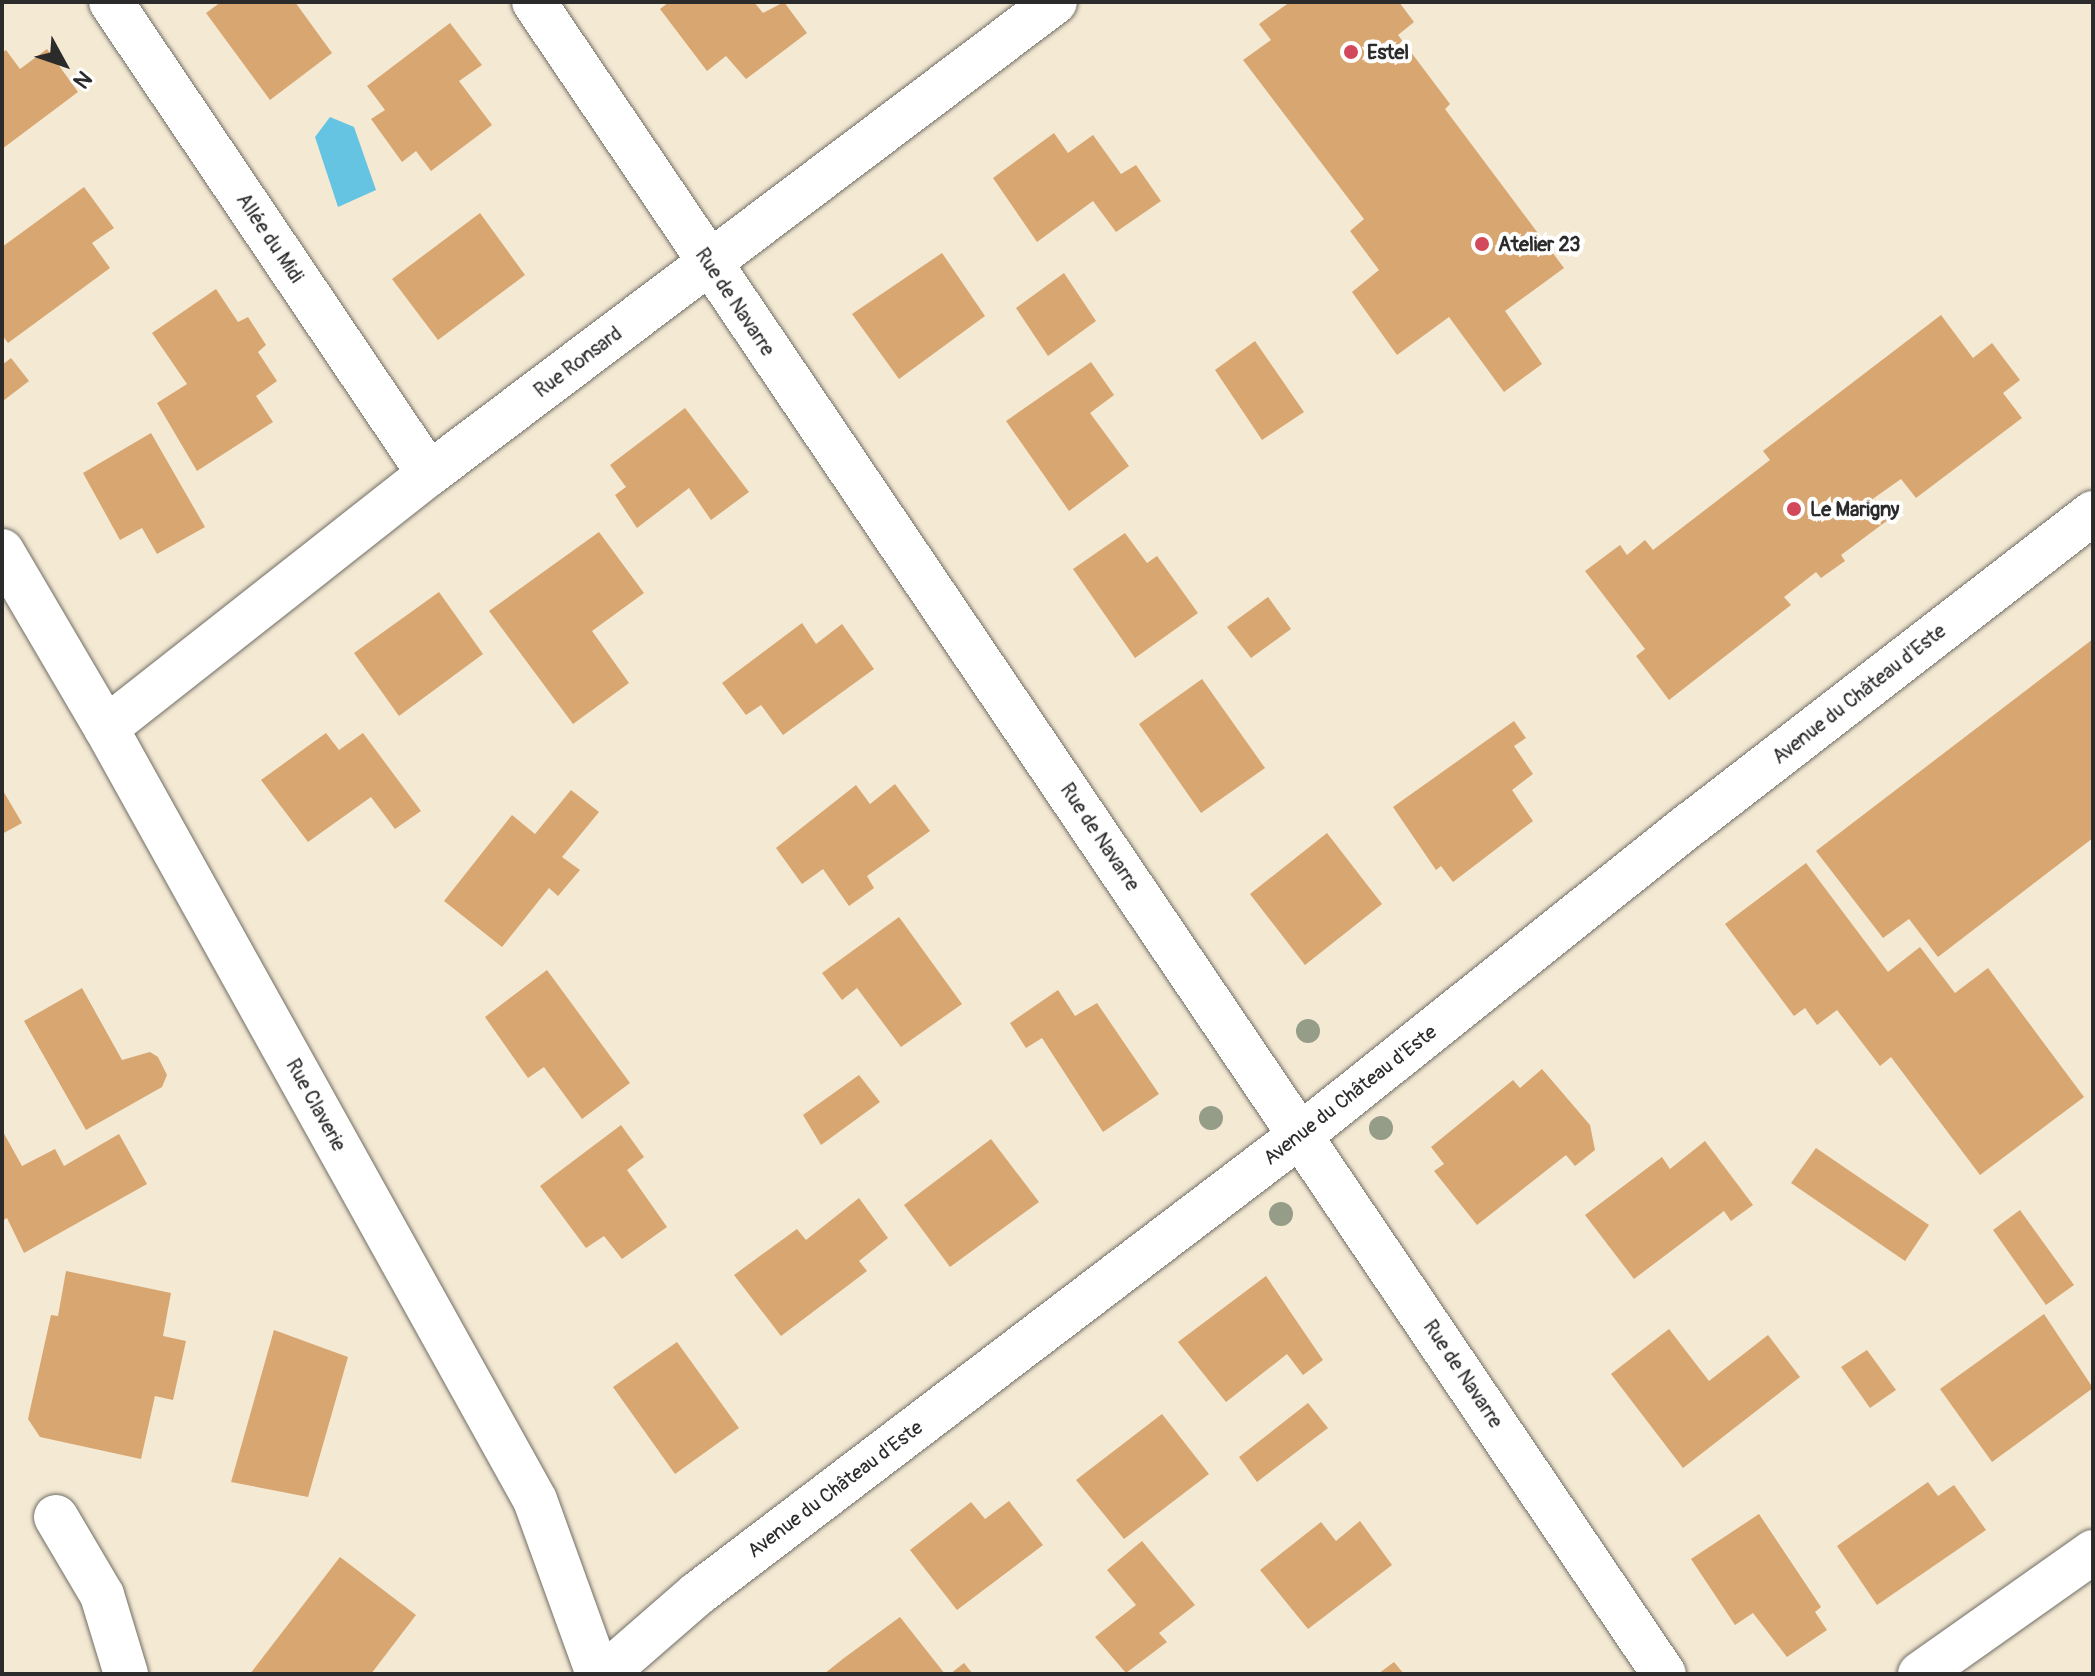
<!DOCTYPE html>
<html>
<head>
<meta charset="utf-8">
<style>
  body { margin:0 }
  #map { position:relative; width:2095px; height:1676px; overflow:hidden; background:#f4e9d3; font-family:Pangolin,sans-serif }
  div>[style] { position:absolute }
  .water>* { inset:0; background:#64c4e2 }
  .building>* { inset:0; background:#d8a671 }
  .roads { filter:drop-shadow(0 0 2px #716e66) drop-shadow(0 0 2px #716e66) }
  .street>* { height:44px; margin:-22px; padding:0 22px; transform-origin:22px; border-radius:22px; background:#fff }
  .secondary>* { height:44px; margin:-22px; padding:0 22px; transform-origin:22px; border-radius:22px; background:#fff }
  .trees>* { width:24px; height:24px; margin:-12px; border-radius:50%; background:#959c87 }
  .dots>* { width:22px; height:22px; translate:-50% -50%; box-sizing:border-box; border:4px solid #fff; border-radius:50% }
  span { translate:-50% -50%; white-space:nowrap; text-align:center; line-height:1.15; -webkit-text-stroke:8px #fff; paint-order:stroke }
  .poi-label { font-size:20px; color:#2b2b2b; font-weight:700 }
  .left { translate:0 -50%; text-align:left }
  .street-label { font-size:20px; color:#2b2b2b }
  .frame { position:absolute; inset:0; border:4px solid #2b2b2b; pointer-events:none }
  .north { position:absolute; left:24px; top:24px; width:80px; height:80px; -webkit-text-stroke:6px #fff; paint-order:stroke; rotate:130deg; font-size:22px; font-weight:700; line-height:32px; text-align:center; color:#2b2b2b }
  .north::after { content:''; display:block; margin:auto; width:28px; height:36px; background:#2b2b2b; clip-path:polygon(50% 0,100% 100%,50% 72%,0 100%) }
</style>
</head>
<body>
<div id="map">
  <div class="water">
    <i style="clip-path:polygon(330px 117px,354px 127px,376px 190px,338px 207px,315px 137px)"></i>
  </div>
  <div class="building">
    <i style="clip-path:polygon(221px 2px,295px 2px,332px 53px,270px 100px,206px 13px)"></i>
    <i style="clip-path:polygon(669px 2px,754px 2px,763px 13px,784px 2px,807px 33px,746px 79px,726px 56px,707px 71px,660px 9px)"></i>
    <i style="clip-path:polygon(1290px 2px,1399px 2px,1414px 22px,1398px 35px,1450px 104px,1445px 109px,1564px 268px,1505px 311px,1542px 364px,1504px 392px,1449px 317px,1397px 355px,1352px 292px,1379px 270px,1350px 231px,1364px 219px,1243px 60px,1271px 40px,1259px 24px)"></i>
    <i style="clip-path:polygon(450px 23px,482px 65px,459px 81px,492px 125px,431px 171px,416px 151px,402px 162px,371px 119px,385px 110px,367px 86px)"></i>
    <i style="clip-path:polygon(47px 49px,78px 92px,2px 149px,2px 53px,6px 50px,20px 69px)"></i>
    <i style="clip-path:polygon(1054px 133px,1068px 153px,1093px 135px,1121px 174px,1136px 165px,1161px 201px,1116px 232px,1093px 201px,1037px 242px,993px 178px)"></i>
    <i style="clip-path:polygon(84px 187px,114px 228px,92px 243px,110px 268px,8px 343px,2px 335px,2px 247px)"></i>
    <i style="clip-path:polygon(480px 213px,525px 275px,438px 340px,392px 279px)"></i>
    <i style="clip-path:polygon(942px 253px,985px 316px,899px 379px,852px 314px)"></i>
    <i style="clip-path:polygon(1064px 273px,1096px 321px,1048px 356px,1016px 308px)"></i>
    <i style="clip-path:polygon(216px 289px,238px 322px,248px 317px,266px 345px,258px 352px,277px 381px,256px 396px,273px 422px,197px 471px,157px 403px,187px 384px,152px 333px)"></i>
    <i style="clip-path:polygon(1941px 315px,1973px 358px,1992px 343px,2020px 380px,2003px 393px,2022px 418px,1916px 498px,1901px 479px,1874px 498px,1888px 520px,1841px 555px,1845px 561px,1821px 578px,1816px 572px,1784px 597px,1791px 605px,1669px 700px,1636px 656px,1645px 649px,1585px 571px,1620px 545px,1627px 555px,1645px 540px,1653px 550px,1770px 460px,1763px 451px)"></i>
    <i style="clip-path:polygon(1255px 341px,1304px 412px,1262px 440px,1215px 370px)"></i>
    <i style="clip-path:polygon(11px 358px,29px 381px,3px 401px,2px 365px)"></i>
    <i style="clip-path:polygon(1091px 362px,1114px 395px,1090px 413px,1129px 466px,1069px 511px,1006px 421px)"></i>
    <i style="clip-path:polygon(685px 408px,749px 492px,711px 520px,689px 488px,637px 528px,615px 495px,626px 487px,610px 465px)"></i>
    <i style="clip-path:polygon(151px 433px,205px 527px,157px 554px,142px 528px,120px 540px,83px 473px)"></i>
    <i style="clip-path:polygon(599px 532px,644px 593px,592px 631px,629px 683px,573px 724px,489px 611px)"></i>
    <i style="clip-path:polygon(1125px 533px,1147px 563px,1157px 556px,1198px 613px,1135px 658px,1073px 569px)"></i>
    <i style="clip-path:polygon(439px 592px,483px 654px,399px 716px,354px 653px)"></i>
    <i style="clip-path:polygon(1268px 597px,1291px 629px,1251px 658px,1227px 627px)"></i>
    <i style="clip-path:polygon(802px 623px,816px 644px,842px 624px,874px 669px,783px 735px,761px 705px,746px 715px,722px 683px)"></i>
    <i style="clip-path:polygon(2093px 639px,2093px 838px,1938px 957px,1909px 919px,1883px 938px,1816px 851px)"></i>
    <i style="clip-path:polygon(1202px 679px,1265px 768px,1201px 813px,1139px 724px)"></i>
    <i style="clip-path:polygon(1514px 721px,1526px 738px,1514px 746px,1533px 774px,1512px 790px,1533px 821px,1453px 882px,1441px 866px,1436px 870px,1393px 807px)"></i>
    <i style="clip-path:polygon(326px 733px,339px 750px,363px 733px,421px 811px,395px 829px,371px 797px,308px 842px,261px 780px)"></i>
    <i style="clip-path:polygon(895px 784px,930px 831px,867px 876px,874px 888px,849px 906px,823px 869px,802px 884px,776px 848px,856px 785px,870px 804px)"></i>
    <i style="clip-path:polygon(2px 789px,22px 823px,2px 834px)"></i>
    <i style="clip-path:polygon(571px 790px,599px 812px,562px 857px,580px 870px,558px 896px,549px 888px,502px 947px,444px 901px,512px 815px,535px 834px)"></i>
    <i style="clip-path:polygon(1327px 833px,1382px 904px,1305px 965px,1250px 894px)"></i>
    <i style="clip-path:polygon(1806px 863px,1888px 972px,1920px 947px,1955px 993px,1988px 968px,2084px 1097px,1980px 1175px,1891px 1057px,1880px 1066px,1837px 1010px,1817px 1025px,1805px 1008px,1794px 1016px,1725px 924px)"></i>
    <i style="clip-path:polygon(899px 917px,962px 1004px,901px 1047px,857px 988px,842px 1000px,822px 973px)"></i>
    <i style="clip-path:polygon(547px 970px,630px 1083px,582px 1119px,544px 1067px,528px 1078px,485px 1017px)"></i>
    <i style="clip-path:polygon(82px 988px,122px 1060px,150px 1052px,158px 1057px,167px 1075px,162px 1087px,86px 1130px,24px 1021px)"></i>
    <i style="clip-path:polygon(1058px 990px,1075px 1016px,1097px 1003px,1159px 1094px,1103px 1132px,1042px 1038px,1026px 1048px,1010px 1023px)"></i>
    <i style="clip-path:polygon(1542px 1069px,1590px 1125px,1595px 1150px,1575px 1166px,1566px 1155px,1477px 1225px,1434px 1171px,1444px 1164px,1431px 1147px,1513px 1080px,1520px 1088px)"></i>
    <i style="clip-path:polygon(859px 1075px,880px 1102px,821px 1145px,803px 1115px)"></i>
    <i style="clip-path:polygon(621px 1125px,644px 1157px,627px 1170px,667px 1227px,622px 1259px,604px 1236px,586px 1248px,540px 1186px)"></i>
    <i style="clip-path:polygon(2px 1130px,22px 1166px,55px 1149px,64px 1166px,119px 1134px,147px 1184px,24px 1253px,7px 1218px,2px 1221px)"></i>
    <i style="clip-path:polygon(991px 1139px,1039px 1202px,950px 1267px,904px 1205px)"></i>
    <i style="clip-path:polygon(1705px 1141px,1753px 1205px,1731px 1221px,1724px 1211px,1634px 1279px,1585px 1215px,1662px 1157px,1670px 1169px)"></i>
    <i style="clip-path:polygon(1816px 1148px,1929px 1225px,1905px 1261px,1791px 1183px)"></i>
    <i style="clip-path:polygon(859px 1198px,888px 1238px,859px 1261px,867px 1271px,781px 1336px,734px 1275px,797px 1229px,806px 1240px)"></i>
    <i style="clip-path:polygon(2020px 1210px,2074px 1285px,2046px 1305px,1993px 1230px)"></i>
    <i style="clip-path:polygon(66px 1271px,171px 1293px,163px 1336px,186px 1341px,173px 1400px,155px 1396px,141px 1459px,40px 1437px,28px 1419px,51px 1315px,58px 1316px)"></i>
    <i style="clip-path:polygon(1266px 1276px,1323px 1360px,1303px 1375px,1287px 1354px,1226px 1402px,1178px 1342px)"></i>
    <i style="clip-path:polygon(2044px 1314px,2093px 1388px,1992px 1462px,1940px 1389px)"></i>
    <i style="clip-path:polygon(1669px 1329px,1709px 1381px,1768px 1335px,1800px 1377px,1683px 1468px,1611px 1374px)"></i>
    <i style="clip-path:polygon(274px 1330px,348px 1357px,308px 1497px,231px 1482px)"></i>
    <i style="clip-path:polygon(677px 1342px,739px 1428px,675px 1474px,613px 1387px)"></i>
    <i style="clip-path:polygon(1867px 1350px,1896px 1390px,1870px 1408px,1841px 1367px)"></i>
    <i style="clip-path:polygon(1308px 1403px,1328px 1428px,1257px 1482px,1239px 1457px)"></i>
    <i style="clip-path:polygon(1162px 1414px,1209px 1474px,1124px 1539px,1076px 1480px)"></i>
    <i style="clip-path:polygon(1928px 1482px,1938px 1496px,1954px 1485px,1986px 1530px,1877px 1605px,1837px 1546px)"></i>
    <i style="clip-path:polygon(1009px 1501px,1043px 1545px,957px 1610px,910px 1550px,971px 1502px,985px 1519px)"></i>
    <i style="clip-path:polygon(1759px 1514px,1821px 1607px,1815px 1612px,1827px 1630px,1787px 1657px,1753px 1613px,1735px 1625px,1691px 1559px)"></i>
    <i style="clip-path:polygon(1360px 1521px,1392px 1565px,1308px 1629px,1260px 1570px,1321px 1522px,1336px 1541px)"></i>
    <i style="clip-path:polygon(1142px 1541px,1195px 1605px,1159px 1633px,1167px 1642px,1126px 1673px,1095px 1637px,1136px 1605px,1107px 1570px)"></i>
    <i style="clip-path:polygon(340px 1557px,416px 1615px,371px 1674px,250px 1674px)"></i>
    <i style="clip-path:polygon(900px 1617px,945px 1674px,824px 1674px,844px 1658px)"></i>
    <i style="clip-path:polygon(1394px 1662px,1404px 1674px,1378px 1674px)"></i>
    <i style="clip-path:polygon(964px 1663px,973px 1674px,950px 1674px)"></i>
  </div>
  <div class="roads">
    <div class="street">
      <i style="left:111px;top:2px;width:569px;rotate:56.03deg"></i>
      <i style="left:534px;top:2px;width:2018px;rotate:55.95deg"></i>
      <i style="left:2px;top:551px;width:205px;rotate:59.6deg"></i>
      <i style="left:106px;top:728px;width:883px;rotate:60.94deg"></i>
      <i style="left:535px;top:1500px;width:185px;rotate:70.1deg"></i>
      <i style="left:106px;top:728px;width:411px;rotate:-38.2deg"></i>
      <i style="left:429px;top:474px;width:784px;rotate:-37.02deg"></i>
      <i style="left:56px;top:1517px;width:91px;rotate:59.5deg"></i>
      <i style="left:102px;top:1595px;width:83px;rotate:73.1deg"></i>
      <i style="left:1920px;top:1674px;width:212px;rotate:-35.2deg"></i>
    </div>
    <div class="secondary">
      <i style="left:605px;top:1674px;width:122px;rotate:-41deg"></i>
      <i style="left:697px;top:1594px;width:760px;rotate:-37.25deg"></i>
      <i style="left:1302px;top:1134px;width:499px;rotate:-38.6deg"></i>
      <i style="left:1692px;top:823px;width:507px;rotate:-37.71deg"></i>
    </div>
  </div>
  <div class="trees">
    <i style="left:1308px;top:1031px"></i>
    <i style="left:1211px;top:1118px"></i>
    <i style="left:1381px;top:1128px"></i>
    <i style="left:1281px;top:1214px"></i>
  </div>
  <div class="dots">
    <i style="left:1351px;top:52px;background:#d1495b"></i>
    <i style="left:1482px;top:244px;background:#d1495b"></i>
    <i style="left:1794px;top:509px;background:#d1495b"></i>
  </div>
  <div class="poi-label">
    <span class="left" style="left:1367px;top:52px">Estel</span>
    <span class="left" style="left:1498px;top:244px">Atelier 23</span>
    <span class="left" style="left:1810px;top:509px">Le Marigny</span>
  </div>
  <div class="street-label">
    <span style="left:270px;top:238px;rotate:56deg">Allée du Midi</span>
    <span style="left:735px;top:302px;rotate:56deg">Rue de Navarre</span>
    <span style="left:578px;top:362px;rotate:-37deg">Rue Ronsard</span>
    <span style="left:1859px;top:694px;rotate:-38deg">Avenue du Château d'Este</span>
    <span style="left:1100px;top:837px;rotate:56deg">Rue de Navarre</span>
    <span style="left:1350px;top:1095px;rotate:-38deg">Avenue du Château d'Este</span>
    <span style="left:316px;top:1105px;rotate:61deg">Rue Claverie</span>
    <span style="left:1463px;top:1374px;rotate:56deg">Rue de Navarre</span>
    <span style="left:835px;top:1489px;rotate:-37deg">Avenue du Château d'Este</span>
  </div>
  <div class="frame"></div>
  <div class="north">N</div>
</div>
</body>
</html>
